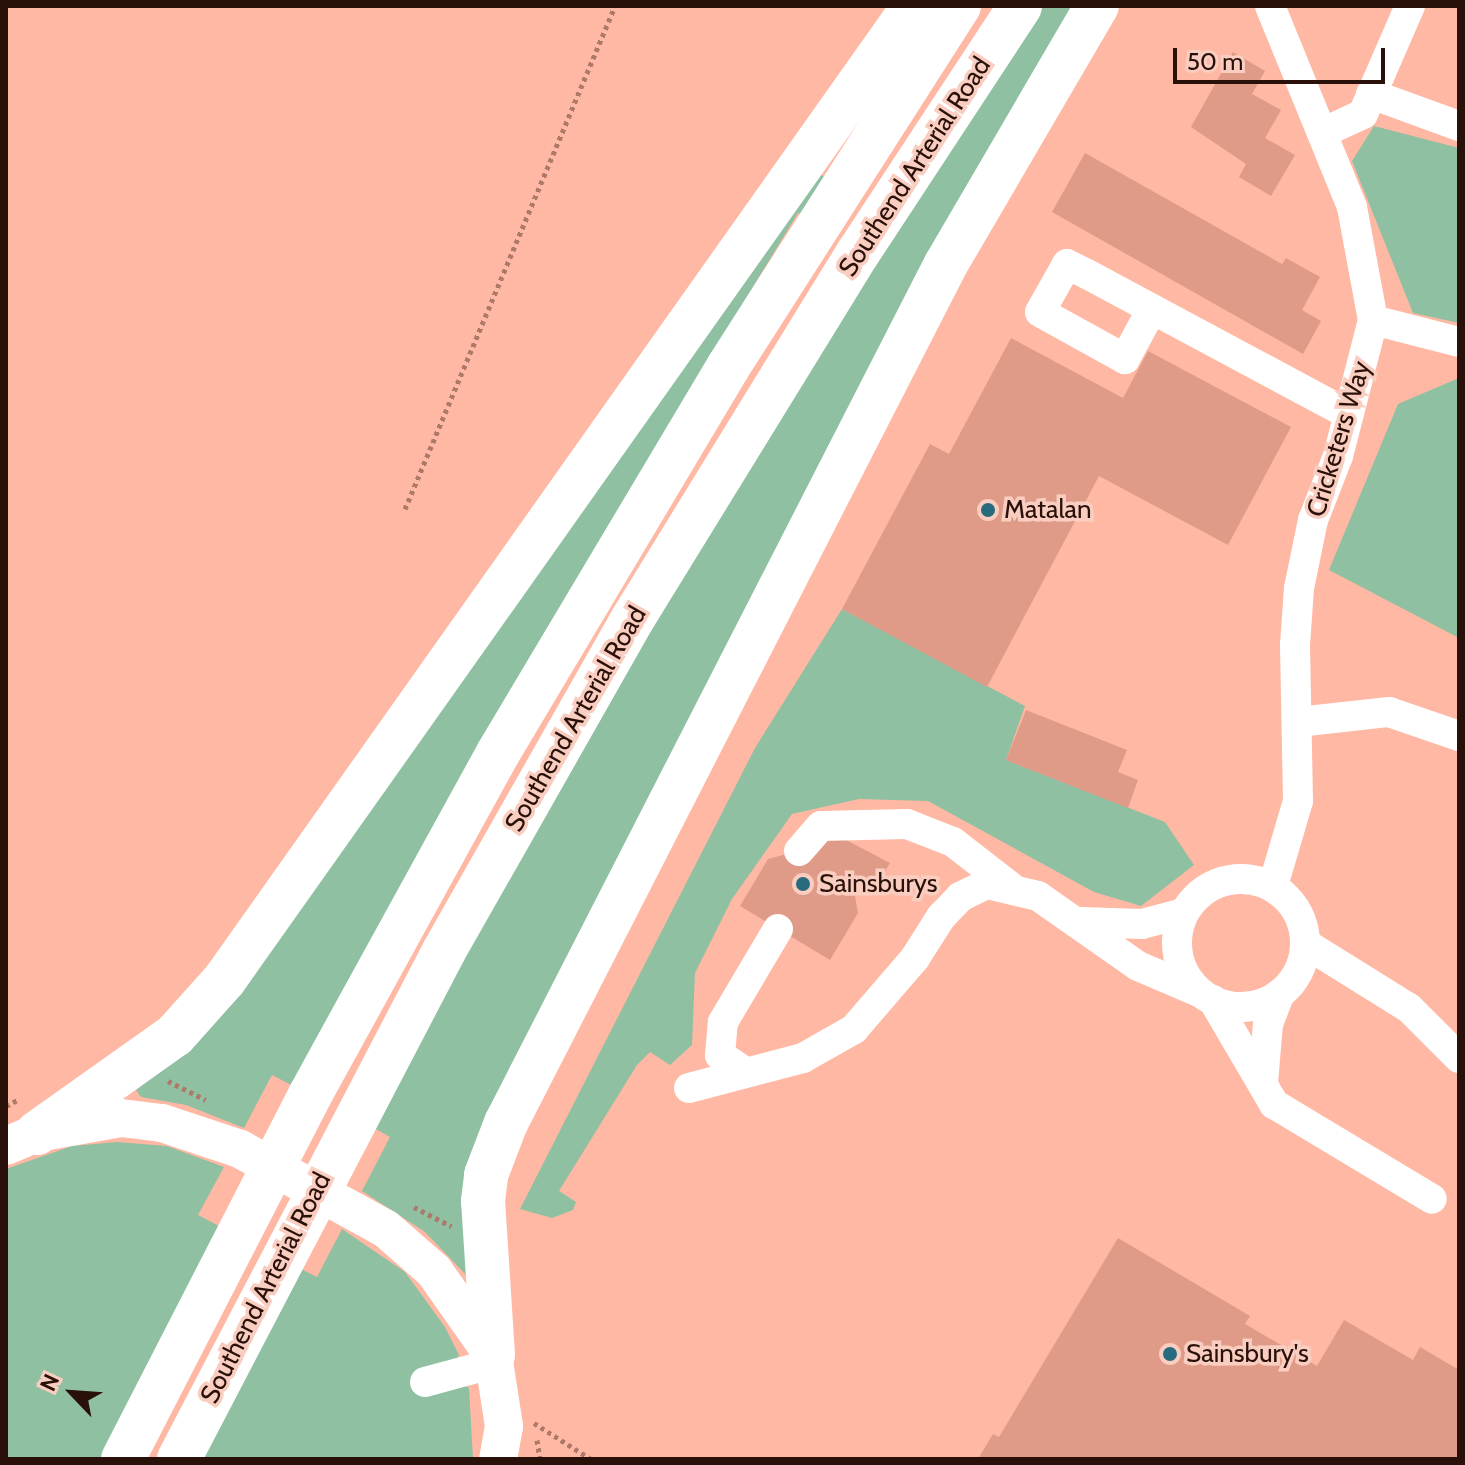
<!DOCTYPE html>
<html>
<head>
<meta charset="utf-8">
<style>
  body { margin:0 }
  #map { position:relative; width:1465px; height:1465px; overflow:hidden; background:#ffb8a3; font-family:Cabin,sans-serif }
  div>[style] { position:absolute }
  .green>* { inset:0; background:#8ec0a1 }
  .building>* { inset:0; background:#df9b87 }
  .path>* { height:5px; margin-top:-2.5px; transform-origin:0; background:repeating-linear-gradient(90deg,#af796a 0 4px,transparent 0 8px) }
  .minor>* { height:30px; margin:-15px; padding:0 15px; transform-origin:15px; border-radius:15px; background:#fff }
  .minor>.ring { margin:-15px; padding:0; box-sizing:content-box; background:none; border:30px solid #fff; border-radius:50% }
  .major>* { height:38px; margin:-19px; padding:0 19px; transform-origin:19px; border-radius:19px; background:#fff }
  .highway>* { height:44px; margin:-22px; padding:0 22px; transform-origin:22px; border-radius:22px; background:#fff }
  .dots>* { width:22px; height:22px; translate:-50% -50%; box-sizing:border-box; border:4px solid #f9cec1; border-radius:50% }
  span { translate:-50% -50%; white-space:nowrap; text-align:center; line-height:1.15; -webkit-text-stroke:7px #f9cec1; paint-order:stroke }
  .street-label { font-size:26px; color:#291009 }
  .poi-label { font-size:26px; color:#291009 }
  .left { translate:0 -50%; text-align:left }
  .frame { position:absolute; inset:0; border:8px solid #291009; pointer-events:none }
  .north { position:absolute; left:32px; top:1353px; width:80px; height:80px; -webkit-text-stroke:6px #f9cec1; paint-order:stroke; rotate:295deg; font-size:22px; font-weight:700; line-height:32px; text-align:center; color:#291009 }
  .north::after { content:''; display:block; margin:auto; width:28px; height:36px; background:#291009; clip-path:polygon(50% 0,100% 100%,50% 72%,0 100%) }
  .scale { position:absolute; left:1173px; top:48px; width:212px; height:36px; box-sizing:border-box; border:4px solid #291009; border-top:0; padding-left:10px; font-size:24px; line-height:28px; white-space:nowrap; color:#291009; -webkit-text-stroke:6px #f9cec1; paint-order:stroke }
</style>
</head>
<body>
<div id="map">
  <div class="green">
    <i style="clip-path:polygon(1038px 6px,1079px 6px,500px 1105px,469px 1278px,425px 1232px,362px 1191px,390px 1137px,369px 1125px,646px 628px)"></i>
    <i style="clip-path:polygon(1374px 126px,1459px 148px,1459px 323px,1413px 313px,1352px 161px)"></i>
    <i style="clip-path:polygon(819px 173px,824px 177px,805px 215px,798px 213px,742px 305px,297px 1088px,272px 1075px,244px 1128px,186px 1105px,141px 1097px,136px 1090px,186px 1047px)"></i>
    <i style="clip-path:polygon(1459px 378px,1459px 638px,1329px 570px,1398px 404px)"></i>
    <i style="clip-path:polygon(842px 609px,1025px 706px,1006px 760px,1165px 822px,1194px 865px,1141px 906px,1094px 892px,928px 801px,859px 799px,792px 814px,732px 899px,695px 973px,692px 1045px,670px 1065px,650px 1052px,637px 1065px,559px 1191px,576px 1202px,573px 1210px,552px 1218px,520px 1209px,755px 748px)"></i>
    <i style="clip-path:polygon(117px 1142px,167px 1146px,224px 1167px,198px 1215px,223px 1228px,107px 1459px,6px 1459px,6px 1169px,72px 1146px)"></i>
    <i style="clip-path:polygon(342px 1229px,405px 1272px,445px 1327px,459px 1355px,455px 1362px,458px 1381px,469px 1388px,473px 1459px,196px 1459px,295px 1266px,317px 1277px)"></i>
  </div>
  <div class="building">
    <i style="clip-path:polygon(1233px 52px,1265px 71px,1252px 94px,1281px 110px,1265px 138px,1295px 155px,1271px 196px,1239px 177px,1246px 164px,1191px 127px)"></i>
    <i style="clip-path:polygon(1085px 153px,1282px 264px,1286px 258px,1320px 277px,1302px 310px,1321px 321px,1303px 354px,1052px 212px)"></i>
    <i style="clip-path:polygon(1011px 338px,1123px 398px,1148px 351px,1291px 427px,1228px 545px,1099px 476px,987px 687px,842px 609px,930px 444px,949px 454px)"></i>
    <i style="clip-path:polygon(1026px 710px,1127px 750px,1118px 772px,1138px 780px,1128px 808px,1006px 760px)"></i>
    <i style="clip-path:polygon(829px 831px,890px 863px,872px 892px,852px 879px,858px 913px,830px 960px,740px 906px,768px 859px,821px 845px)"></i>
    <i style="clip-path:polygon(1118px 1238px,1250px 1316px,1245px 1324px,1317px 1366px,1344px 1320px,1413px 1360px,1420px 1347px,1459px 1370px,1459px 1459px,978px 1459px,993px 1434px,999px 1437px)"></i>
  </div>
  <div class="path">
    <i style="left:405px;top:509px;width:545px;rotate:-67.34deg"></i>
    <i style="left:168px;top:1081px;width:42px;rotate:26.6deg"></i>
    <i style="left:6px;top:1106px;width:15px;rotate:-28deg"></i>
    <i style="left:414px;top:1207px;width:42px;rotate:27.2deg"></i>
    <i style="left:534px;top:1423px;width:67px;rotate:32.3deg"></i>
    <i style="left:537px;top:1440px;width:19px;rotate:81deg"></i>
  </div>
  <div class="minor">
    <i style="left:1270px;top:6px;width:217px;rotate:67.8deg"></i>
    <i style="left:1352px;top:207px;width:115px;rotate:79.5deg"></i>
    <i style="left:1373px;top:320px;width:140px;rotate:104.4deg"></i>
    <i style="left:1338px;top:456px;width:69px;rotate:111.3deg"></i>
    <i style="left:1313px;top:520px;width:69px;rotate:101.6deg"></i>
    <i style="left:1299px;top:588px;width:57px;rotate:94deg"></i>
    <i style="left:1295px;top:645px;width:156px;rotate:88.9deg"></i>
    <i style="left:1298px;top:801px;width:89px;rotate:106.4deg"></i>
    <i style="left:1371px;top:94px;width:94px;rotate:20deg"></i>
    <i style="left:1322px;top:133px;width:45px;rotate:-24.9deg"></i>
    <i style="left:1363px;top:114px;width:118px;rotate:-66.5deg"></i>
    <i style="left:1152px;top:309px;width:57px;rotate:118.4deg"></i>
    <i style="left:1125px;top:359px;width:97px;rotate:-151.1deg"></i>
    <i style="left:1040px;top:312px;width:55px;rotate:-60.6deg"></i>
    <i style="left:1067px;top:264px;width:22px;rotate:27deg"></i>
    <i style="left:1087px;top:274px;width:296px;rotate:28.2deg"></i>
    <i style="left:1373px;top:320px;width:89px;rotate:14.3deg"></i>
    <i style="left:1298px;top:722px;width:92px;rotate:-6.3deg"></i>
    <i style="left:1389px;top:712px;width:74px;rotate:18.9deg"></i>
    <i style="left:799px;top:851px;width:33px;rotate:-49deg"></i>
    <i style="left:821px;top:826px;width:86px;rotate:-1.3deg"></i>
    <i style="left:907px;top:824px;width:49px;rotate:21.4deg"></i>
    <i style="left:953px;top:842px;width:73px;rotate:37.8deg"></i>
    <i class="ring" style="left:1177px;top:879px;width:98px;height:98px"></i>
    <i style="left:1080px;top:922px;width:62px;rotate:1.8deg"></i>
    <i style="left:1142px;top:924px;width:43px;rotate:-14.7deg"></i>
    <i style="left:1306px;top:944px;width:121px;rotate:31.9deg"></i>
    <i style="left:1409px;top:1008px;width:71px;rotate:45deg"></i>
    <i style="left:1213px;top:1000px;width:121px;rotate:59.6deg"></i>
    <i style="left:1274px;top:1104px;width:184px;rotate:31deg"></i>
    <i style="left:745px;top:1072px;width:30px;rotate:-146deg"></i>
    <i style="left:720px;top:1055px;width:33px;rotate:-85deg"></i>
    <i style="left:723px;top:1022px;width:108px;rotate:-59.4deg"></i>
    <i style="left:1263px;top:1083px;width:59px;rotate:-85.2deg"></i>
    <i style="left:1268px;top:1024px;width:31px;rotate:-69deg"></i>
    <i style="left:689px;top:1088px;width:118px;rotate:-14.7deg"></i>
    <i style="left:803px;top:1058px;width:59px;rotate:-29.6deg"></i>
    <i style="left:854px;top:1029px;width:94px;rotate:-49.3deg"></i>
    <i style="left:915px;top:958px;width:49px;rotate:-57.6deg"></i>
    <i style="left:941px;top:917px;width:28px;rotate:-46deg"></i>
    <i style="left:960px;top:897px;width:30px;rotate:-26deg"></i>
    <i style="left:987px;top:884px;width:52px;rotate:13.2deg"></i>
    <i style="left:1038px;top:896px;width:122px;rotate:35deg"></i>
    <i style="left:1138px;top:966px;width:66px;rotate:23.1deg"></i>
    <i style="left:425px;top:1382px;width:73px;rotate:-15.2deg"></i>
  </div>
  <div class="major">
    <i style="left:6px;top:1146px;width:34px;rotate:-23deg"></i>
    <i style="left:37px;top:1133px;width:85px;rotate:-10.1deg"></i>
    <i style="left:121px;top:1118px;width:41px;rotate:7deg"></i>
    <i style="left:162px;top:1123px;width:82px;rotate:18.4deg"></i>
    <i style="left:240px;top:1149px;width:166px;rotate:28.7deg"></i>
    <i style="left:386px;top:1229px;width:64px;rotate:41.2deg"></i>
    <i style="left:434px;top:1271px;width:103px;rotate:54.9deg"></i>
    <i style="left:493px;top:1355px;width:72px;rotate:81.2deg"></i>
    <i style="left:504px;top:1426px;width:34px;rotate:100deg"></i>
  </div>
  <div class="highway">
    <i style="left:37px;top:1133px;width:169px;rotate:-35.4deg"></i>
    <i style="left:175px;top:1035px;width:75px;rotate:-48.2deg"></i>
    <i style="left:225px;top:979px;width:1192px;rotate:-54.7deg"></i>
    <i style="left:493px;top:1355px;width:154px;rotate:-93.7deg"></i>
    <i style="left:483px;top:1201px;width:26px;rotate:-83deg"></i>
    <i style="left:486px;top:1175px;width:56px;rotate:-69deg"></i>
    <i style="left:506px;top:1123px;width:965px;rotate:-62.88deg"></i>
    <i style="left:946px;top:264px;width:299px;rotate:-59.7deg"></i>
    <i style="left:123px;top:1459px;width:409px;rotate:-62.8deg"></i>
    <i style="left:310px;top:1095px;width:390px;rotate:-61.2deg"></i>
    <i style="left:498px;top:753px;width:449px;rotate:-59.2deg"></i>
    <i style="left:728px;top:367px;width:429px;rotate:-57.4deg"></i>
    <i style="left:179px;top:1459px;width:573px;rotate:-62.45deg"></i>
    <i style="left:444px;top:951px;width:381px;rotate:-60.4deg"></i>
    <i style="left:632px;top:620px;width:431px;rotate:-58.4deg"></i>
    <i style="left:858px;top:253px;width:295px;rotate:-56.7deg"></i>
  </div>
  <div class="dots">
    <i style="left:988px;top:510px;background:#276b7c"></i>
    <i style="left:803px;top:884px;background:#276b7c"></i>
    <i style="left:1170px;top:1354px;background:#276b7c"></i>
  </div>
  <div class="street-label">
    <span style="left:915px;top:167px;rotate:-57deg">Southend Arterial Road</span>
    <span style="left:1339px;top:439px;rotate:-73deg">Cricketers Way</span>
    <span style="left:576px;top:719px;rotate:-60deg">Southend Arterial Road</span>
    <span style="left:266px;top:1288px;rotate:-63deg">Southend Arterial Road</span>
  </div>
  <div class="poi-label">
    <span class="left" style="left:1004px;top:510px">Matalan</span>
    <span class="left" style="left:819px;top:884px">Sainsburys</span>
    <span class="left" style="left:1186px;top:1354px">Sainsbury's</span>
  </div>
  <div class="frame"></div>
  <div class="north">N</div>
  <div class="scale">50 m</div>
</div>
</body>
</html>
